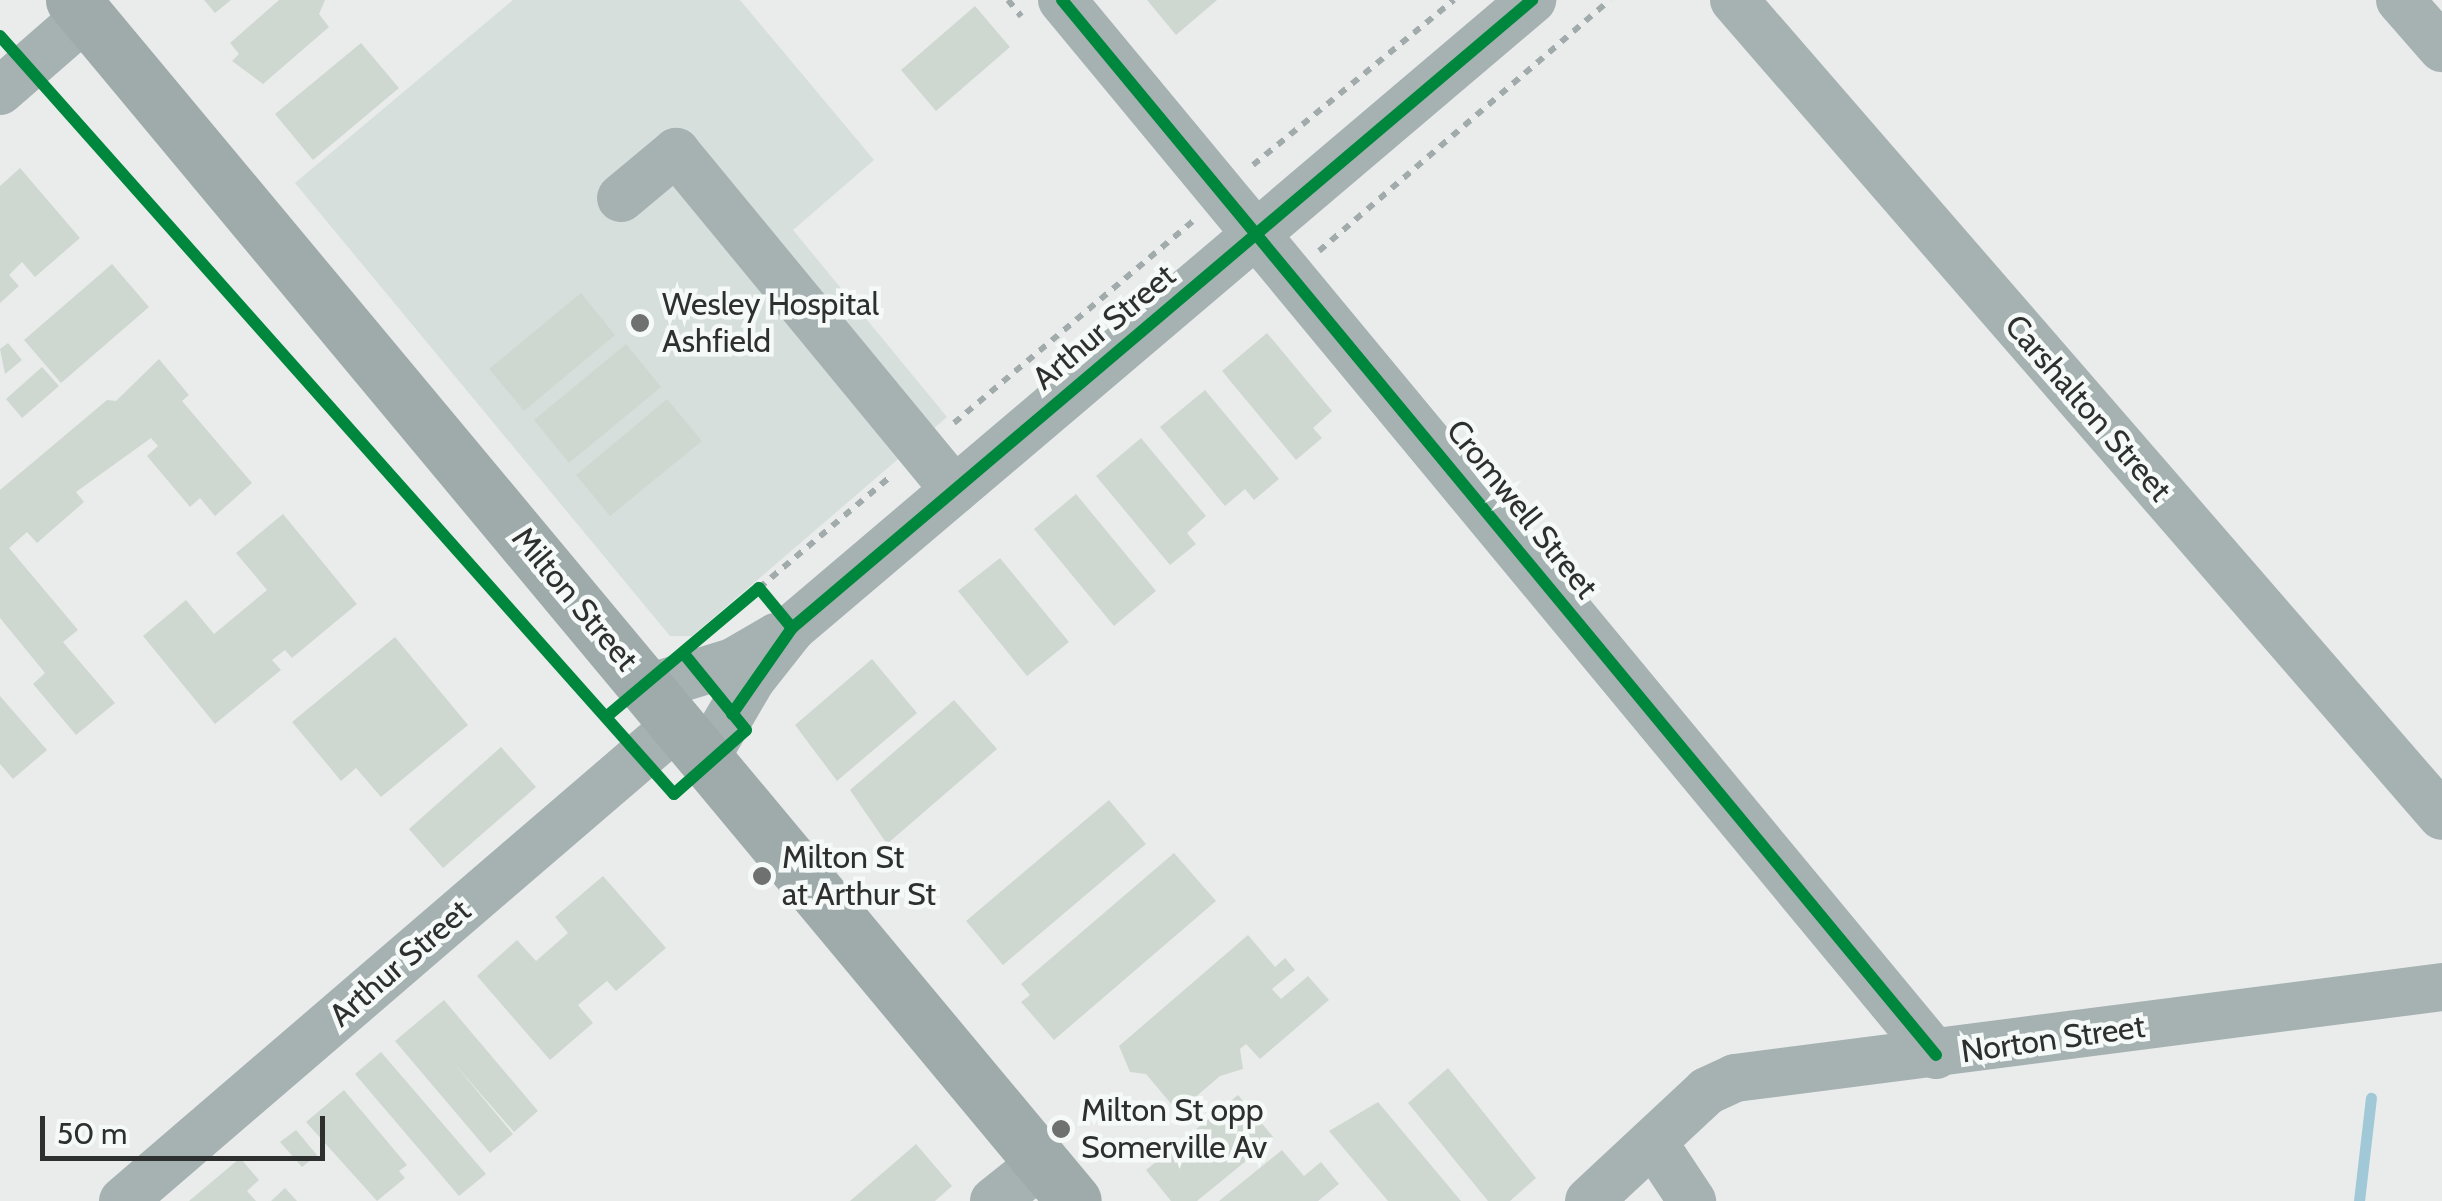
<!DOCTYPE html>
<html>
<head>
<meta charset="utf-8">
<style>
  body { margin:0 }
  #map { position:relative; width:2442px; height:1201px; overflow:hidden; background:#e9eceb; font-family:Cabin,sans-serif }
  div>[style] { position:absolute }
  .built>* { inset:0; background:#d6dfdc }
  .stream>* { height:11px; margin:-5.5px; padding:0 5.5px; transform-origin:5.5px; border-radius:5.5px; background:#a0c8d7 }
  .building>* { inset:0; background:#cfd8d0 }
  .path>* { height:6px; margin-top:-3px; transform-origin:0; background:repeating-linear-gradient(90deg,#a2abab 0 8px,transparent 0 16px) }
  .minor>* { height:48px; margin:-24px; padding:0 24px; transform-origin:24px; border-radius:24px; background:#a6b1b2 }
  .major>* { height:55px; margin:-27.5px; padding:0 27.5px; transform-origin:27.5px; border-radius:27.5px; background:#9eabaa }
  .cycleway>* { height:12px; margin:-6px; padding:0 6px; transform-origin:6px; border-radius:6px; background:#00873e }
  .dots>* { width:28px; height:28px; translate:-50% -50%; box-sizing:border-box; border:5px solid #f5faf8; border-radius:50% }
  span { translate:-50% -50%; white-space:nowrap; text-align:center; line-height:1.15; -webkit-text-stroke:9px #f5faf8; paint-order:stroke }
  .poi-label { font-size:32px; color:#2e2f2f }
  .left { translate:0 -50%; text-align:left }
  .street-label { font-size:32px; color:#2e2f2f }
  .scale { position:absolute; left:40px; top:1116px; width:285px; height:45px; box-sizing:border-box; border:5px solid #2e2f2f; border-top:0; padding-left:12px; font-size:30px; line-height:35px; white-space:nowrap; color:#2e2f2f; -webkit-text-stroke:8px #f5faf8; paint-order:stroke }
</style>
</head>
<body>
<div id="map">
  <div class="built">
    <i style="clip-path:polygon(513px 0,740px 0,874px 160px,793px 230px,947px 417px,692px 636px,670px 636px,295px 183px)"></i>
  </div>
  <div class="stream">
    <i style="left:2359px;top:1201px;width:104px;rotate:-83.4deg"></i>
  </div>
  <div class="building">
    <i style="clip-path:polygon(204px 0,231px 0,215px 13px)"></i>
    <i style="clip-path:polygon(279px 0,325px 0,319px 14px,329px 27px,263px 84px,232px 61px,239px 54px,230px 43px)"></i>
    <i style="clip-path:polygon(1147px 0,1217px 0,1176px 35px)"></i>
    <i style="clip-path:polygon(975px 6px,1010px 47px,936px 111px,901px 70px)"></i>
    <i style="clip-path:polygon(361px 43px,399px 88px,313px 160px,275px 114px)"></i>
    <i style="clip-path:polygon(20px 168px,80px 238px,35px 277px,22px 262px,9px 275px,19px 286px,0 303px,0 186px)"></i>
    <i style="clip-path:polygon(112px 264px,149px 307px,61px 383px,24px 340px)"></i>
    <i style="clip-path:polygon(581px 293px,615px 335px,524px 411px,489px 369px)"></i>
    <i style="clip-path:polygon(1267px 333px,1332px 411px,1313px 428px,1322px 438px,1296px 460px,1222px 371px)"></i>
    <i style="clip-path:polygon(8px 343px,22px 360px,5px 374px,0 349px)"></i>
    <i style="clip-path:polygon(626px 344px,661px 387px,569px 463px,534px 420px)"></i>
    <i style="clip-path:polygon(159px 359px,189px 395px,182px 401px,252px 483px,215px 516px,200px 498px,190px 507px,147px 456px,158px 446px,151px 438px,76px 492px,84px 502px,37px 543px,27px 532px,9px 548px,78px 630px,63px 642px,115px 703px,76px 735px,33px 684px,45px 673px,0 618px,0 490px,107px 400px,116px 401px)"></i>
    <i style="clip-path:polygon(42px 367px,59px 386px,22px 418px,6px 399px)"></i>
    <i style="clip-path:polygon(1205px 390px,1279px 479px,1254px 500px,1245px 489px,1225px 506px,1160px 427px)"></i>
    <i style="clip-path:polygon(667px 399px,702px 441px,610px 516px,576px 475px)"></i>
    <i style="clip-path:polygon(1141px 438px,1206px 516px,1187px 533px,1196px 544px,1170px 565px,1096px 476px)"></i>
    <i style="clip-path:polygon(1076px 494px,1156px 591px,1114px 626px,1034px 529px)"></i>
    <i style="clip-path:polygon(283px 514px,357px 604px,292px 658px,285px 650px,272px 660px,281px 670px,215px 724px,143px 636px,186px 600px,214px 634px,267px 590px,236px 553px)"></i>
    <i style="clip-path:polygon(1000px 558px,1069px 642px,1027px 676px,958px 591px)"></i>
    <i style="clip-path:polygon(395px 637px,468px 725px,381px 797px,356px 768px,341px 781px,292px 722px)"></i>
    <i style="clip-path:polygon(872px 659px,917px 713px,837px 781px,795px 725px)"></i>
    <i style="clip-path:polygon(0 696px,47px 750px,13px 779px,0 764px)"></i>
    <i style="clip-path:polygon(954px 700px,997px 749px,887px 844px,850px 790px)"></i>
    <i style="clip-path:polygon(501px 747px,536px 787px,443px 868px,409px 829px)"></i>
    <i style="clip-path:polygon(1109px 800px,1146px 844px,1003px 965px,966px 921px)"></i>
    <i style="clip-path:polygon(1174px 853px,1216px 901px,1054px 1040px,1021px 1002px,1030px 995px,1021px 984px)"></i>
    <i style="clip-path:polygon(603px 876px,666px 948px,616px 991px,607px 981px,578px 1005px,593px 1023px,550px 1060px,477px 976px,517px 940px,536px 961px,568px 933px,555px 917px)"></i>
    <i style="clip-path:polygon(1248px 935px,1275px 967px,1285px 958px,1295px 970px,1272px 989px,1281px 999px,1308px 976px,1329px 1000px,1260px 1059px,1246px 1044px,1240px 1049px,1243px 1069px,1220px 1076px,1178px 1112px,1146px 1074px,1130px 1072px,1119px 1046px)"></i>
    <i style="clip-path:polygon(444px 1000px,538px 1111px,514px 1132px,453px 1062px,513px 1134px,490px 1153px,395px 1041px)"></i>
    <i style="clip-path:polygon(381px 1052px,486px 1174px,459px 1196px,355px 1074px)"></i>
    <i style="clip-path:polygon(1448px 1068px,1536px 1178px,1510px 1201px,1488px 1201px,1408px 1103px)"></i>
    <i style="clip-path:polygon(344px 1090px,407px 1165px,399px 1171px,405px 1178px,377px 1201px,306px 1122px)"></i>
    <i style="clip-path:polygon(1238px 1095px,1274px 1138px,1197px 1201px,1171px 1201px,1146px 1170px)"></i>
    <i style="clip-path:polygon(1378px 1102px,1461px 1201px,1388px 1201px,1329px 1131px)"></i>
    <i style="clip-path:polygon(296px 1130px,317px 1155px,302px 1167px,280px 1142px)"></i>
    <i style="clip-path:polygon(916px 1144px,952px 1186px,935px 1201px,850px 1201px)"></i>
    <i style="clip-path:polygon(1282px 1150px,1304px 1176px,1321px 1162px,1339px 1184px,1318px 1201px,1219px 1201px)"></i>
    <i style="clip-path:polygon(240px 1158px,259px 1180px,247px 1191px,256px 1201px,189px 1201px)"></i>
    <i style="clip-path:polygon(285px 1188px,297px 1201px,271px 1201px)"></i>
  </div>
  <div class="path">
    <i style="left:1008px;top:0;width:21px;rotate:51deg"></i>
    <i style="left:1253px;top:165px;width:260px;rotate:-39.4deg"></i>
    <i style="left:1319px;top:251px;width:384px;rotate:-40.8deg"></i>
    <i style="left:954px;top:423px;width:313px;rotate:-40.2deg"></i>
    <i style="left:759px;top:588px;width:173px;rotate:-40.3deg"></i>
  </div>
  <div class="minor">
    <i style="left:1062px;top:0;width:1370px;rotate:50.36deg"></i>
    <i style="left:1734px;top:0;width:1080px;rotate:49.05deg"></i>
    <i style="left:2400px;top:0;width:64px;rotate:48.8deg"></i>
    <i style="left:0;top:91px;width:114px;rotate:-41.1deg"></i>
    <i style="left:621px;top:198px;width:72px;rotate:-39.9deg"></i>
    <i style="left:676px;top:152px;width:438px;rotate:50.5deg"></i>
    <i style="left:648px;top:688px;width:89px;rotate:-17deg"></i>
    <i style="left:733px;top:662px;width:50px;rotate:-30.2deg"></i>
    <i style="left:705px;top:759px;width:91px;rotate:-59.8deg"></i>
    <i style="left:751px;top:680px;width:66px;rotate:-51.7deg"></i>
    <i style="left:792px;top:628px;width:971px;rotate:-40.32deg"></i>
    <i style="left:1653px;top:1142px;width:71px;rotate:56.5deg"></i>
    <i style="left:123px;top:1201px;width:730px;rotate:-40.67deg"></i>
    <i style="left:994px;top:1201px;width:61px;rotate:-38.4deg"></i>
    <i style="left:1589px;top:1201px;width:161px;rotate:-43deg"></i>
    <i style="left:1707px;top:1091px;width:31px;rotate:-25deg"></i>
    <i style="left:1735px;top:1078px;width:713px;rotate:-7.33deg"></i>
  </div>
  <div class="major">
    <i style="left:73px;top:0;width:1563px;rotate:50.19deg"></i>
  </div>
  <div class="cycleway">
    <i style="left:1062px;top:0;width:1370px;rotate:50.36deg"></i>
    <i style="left:0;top:36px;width:1014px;rotate:48.36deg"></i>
    <i style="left:674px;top:794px;width:96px;rotate:-41.6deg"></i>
    <i style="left:746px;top:730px;width:98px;rotate:-129.2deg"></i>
    <i style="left:732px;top:714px;width:105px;rotate:-55.1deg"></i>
    <i style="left:792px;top:628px;width:971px;rotate:-40.32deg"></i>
    <i style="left:606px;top:717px;width:200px;rotate:-40.1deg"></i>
    <i style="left:759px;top:588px;width:52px;rotate:50.5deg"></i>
  </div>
  <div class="dots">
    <i style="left:640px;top:323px;background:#6f7171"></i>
    <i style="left:762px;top:876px;background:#6f7171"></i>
    <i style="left:1061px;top:1129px;background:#6f7171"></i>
  </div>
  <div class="poi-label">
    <span class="left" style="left:662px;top:323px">Wesley Hospital<br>Ashfield</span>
    <span class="left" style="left:782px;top:876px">Milton St<br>at Arthur St</span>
    <span class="left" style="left:1081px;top:1129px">Milton St opp<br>Somerville Av</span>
  </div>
  <div class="street-label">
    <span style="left:1104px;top:327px;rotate:-40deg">Arthur Street</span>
    <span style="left:2088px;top:408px;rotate:49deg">Carshalton Street</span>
    <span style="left:1522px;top:509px;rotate:51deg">Cromwell Street</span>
    <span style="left:575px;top:599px;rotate:50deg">Milton Street</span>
    <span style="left:400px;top:963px;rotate:-41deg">Arthur Street</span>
    <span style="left:2053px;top:1039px;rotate:-8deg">Norton Street</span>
  </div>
  <div class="scale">50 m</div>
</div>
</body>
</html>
